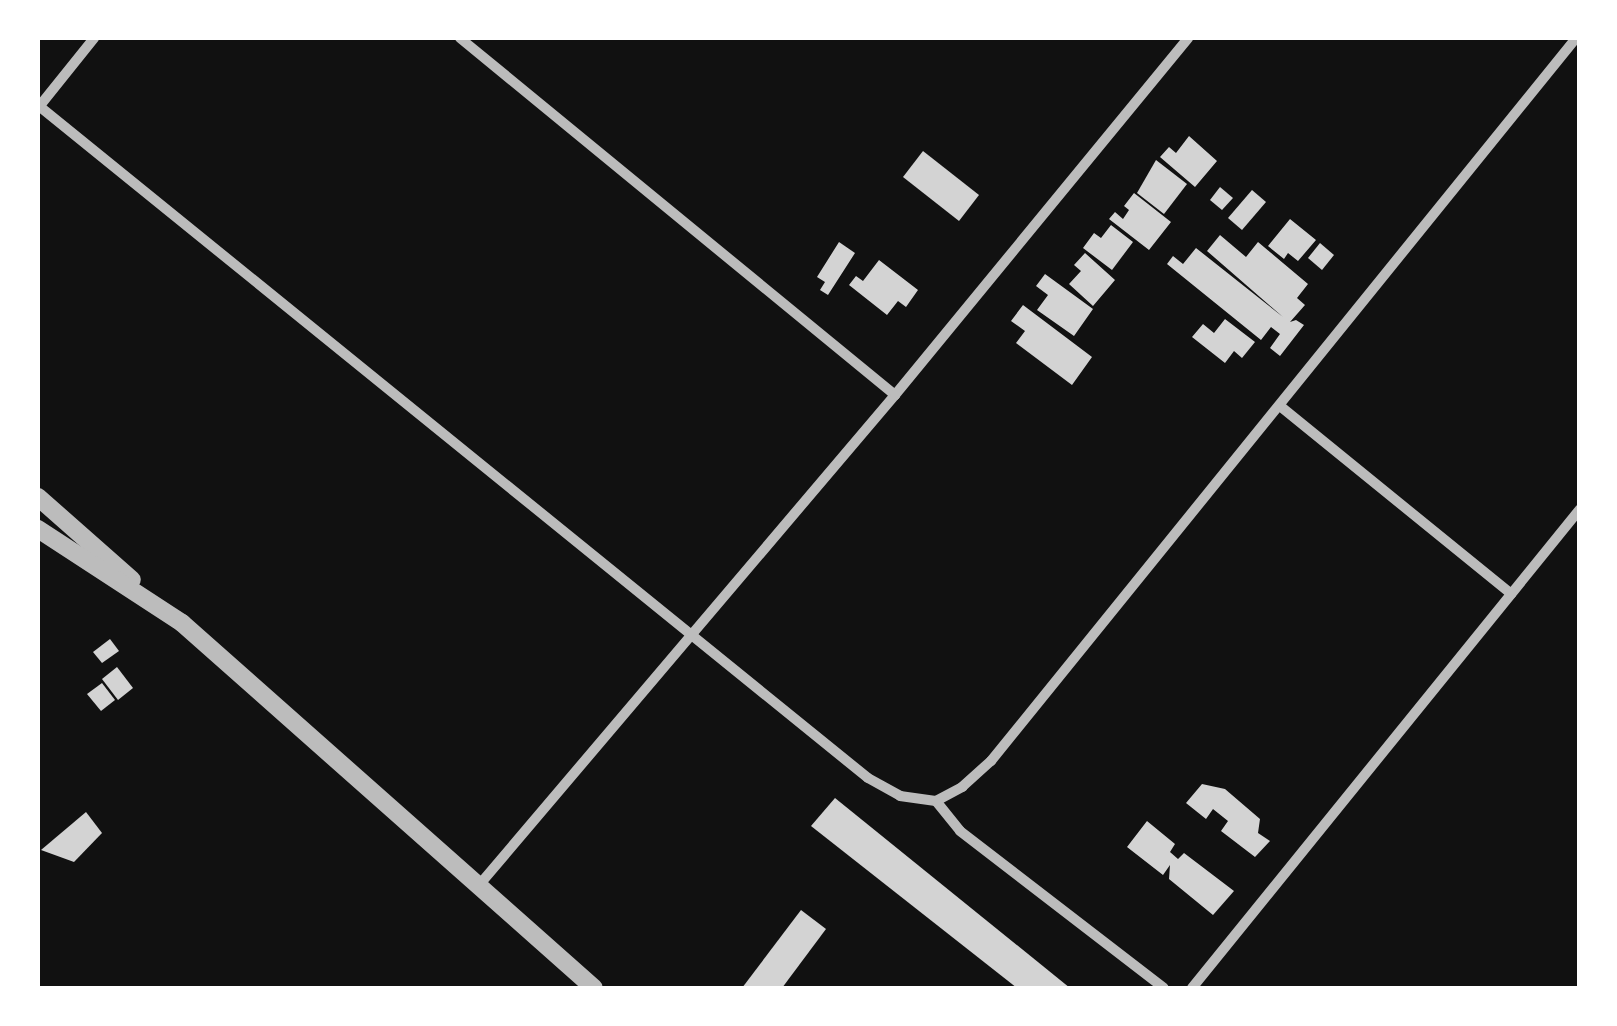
<!DOCTYPE html>
<html>
<head>
<meta charset="utf-8">
<style>
  body { margin:0 }
  #map { position:relative; width:1617px; height:1026px; overflow:hidden; background:#111; font-family:Cabin,sans-serif }
  div>[style] { position:absolute }
  .building>* { inset:0; background:#d3d3d3 }
  .minor>* { height:10px; margin:-5px; padding:0 5px; transform-origin:5px; border-radius:5px; background:#bcbcbc }
  .tertiary>* { height:18px; margin:-9px; padding:0 9px; transform-origin:9px; border-radius:9px; background:#bcbcbc }
  span { translate:-50% -50%; white-space:nowrap; text-align:center; line-height:1.15; -webkit-text-stroke:8px #fff; paint-order:stroke }
  .frame { position:absolute; inset:0; border:40px solid #fff; pointer-events:none }
</style>
</head>
<body>
<div id="map">
  <div class="building">
    <i style="clip-path:polygon(1189px 136px,1217px 161px,1195px 187px,1160px 157px,1169px 147px,1176px 153px)"></i>
    <i style="clip-path:polygon(923px 151px,979px 195px,959px 221px,903px 177px)"></i>
    <i style="clip-path:polygon(1156px 160px,1187px 184px,1164px 214px,1137px 193px)"></i>
    <i style="clip-path:polygon(1220px 187px,1233px 198px,1222px 210px,1210px 200px)"></i>
    <i style="clip-path:polygon(1252px 190px,1266px 202px,1242px 230px,1228px 218px)"></i>
    <i style="clip-path:polygon(1134px 193px,1171px 222px,1149px 250px,1109px 219px,1115px 212px,1123px 219px,1129px 210px,1124px 206px)"></i>
    <i style="clip-path:polygon(1290px 219px,1316px 240px,1298px 261px,1288px 253px,1284px 259px,1268px 246px)"></i>
    <i style="clip-path:polygon(1111px 225px,1133px 242px,1112px 270px,1083px 248px,1094px 233px,1101px 238px)"></i>
    <i style="clip-path:polygon(1220px 235px,1246px 257px,1258px 242px,1308px 284px,1297px 298px,1305px 305px,1290px 322px,1296px 320px,1304px 325px,1280px 356px,1270px 348px,1280px 334px,1271px 327px,1261px 340px,1167px 264px,1173px 256px,1183px 264px,1196px 248px,1283px 317px,1207px 251px)"></i>
    <i style="clip-path:polygon(839px 242px,855px 253px,828px 295px,820px 290px,825px 282px,817px 277px)"></i>
    <i style="clip-path:polygon(1320px 243px,1334px 255px,1322px 270px,1308px 258px)"></i>
    <i style="clip-path:polygon(1085px 253px,1115px 280px,1093px 306px,1069px 284px,1081px 271px,1074px 265px)"></i>
    <i style="clip-path:polygon(879px 260px,918px 290px,906px 307px,898px 301px,887px 315px,849px 285px,856px 276px,863px 281px)"></i>
    <i style="clip-path:polygon(1045px 274px,1093px 309px,1074px 336px,1037px 310px,1048px 295px,1036px 286px)"></i>
    <i style="clip-path:polygon(1023px 305px,1092px 357px,1072px 385px,1016px 343px,1025px 331px,1011px 321px)"></i>
    <i style="clip-path:polygon(1225px 319px,1255px 342px,1242px 358px,1234px 351px,1225px 363px,1192px 337px,1203px 324px,1214px 333px)"></i>
    <i style="clip-path:polygon(110px 639px,119px 651px,102px 663px,93px 652px)"></i>
    <i style="clip-path:polygon(117px 667px,133px 688px,118px 700px,102px 679px)"></i>
    <i style="clip-path:polygon(102px 683px,115px 700px,101px 711px,87px 694px)"></i>
    <i style="clip-path:polygon(1202px 784px,1225px 789px,1260px 819px,1258px 833px,1270px 841px,1255px 857px,1221px 831px,1228px 821px,1213px 809px,1206px 819px,1186px 803px)"></i>
    <i style="clip-path:polygon(835px 798px,1070px 988px,1017px 988px,811px 826px)"></i>
    <i style="clip-path:polygon(86px 812px,102px 833px,74px 862px,41px 850px)"></i>
    <i style="clip-path:polygon(1147px 821px,1175px 844px,1170px 852px,1178px 859px,1184px 853px,1234px 891px,1213px 915px,1169px 879px,1170px 865px,1163px 875px,1127px 847px)"></i>
    <i style="clip-path:polygon(801px 910px,826px 929px,782px 988px,742px 988px)"></i>
  </div>
  <div class="minor">
    <i style="left:460px;top:38px;width:563px;rotate:39.38deg"></i>
    <i style="left:39px;top:106px;width:1067px;rotate:39.03deg"></i>
    <i style="left:868px;top:778px;width:37px;rotate:29deg"></i>
    <i style="left:900px;top:796px;width:36px;rotate:8deg"></i>
    <i style="left:936px;top:801px;width:30px;rotate:-28deg"></i>
    <i style="left:962px;top:787px;width:39px;rotate:-42deg"></i>
    <i style="left:991px;top:761px;width:930px;rotate:-51.02deg"></i>
    <i style="left:38px;top:108px;width:90px;rotate:-51.3deg"></i>
    <i style="left:1280px;top:406px;width:298px;rotate:39.1deg"></i>
    <i style="left:936px;top:801px;width:38px;rotate:51deg"></i>
    <i style="left:960px;top:831px;width:257px;rotate:37.6deg"></i>
    <i style="left:480px;top:884px;width:641px;rotate:-49.68deg"></i>
    <i style="left:895px;top:395px;width:462px;rotate:-50.6deg"></i>
    <i style="left:1192px;top:988px;width:616px;rotate:-50.99deg"></i>
  </div>
  <div class="tertiary">
    <i style="left:38px;top:497px;width:125px;rotate:41.4deg"></i>
    <i style="left:38px;top:529px;width:172px;rotate:33.1deg"></i>
    <i style="left:182px;top:623px;width:550px;rotate:41.54deg"></i>
  </div>
  <div class="frame"></div>
</div>
</body>
</html>
